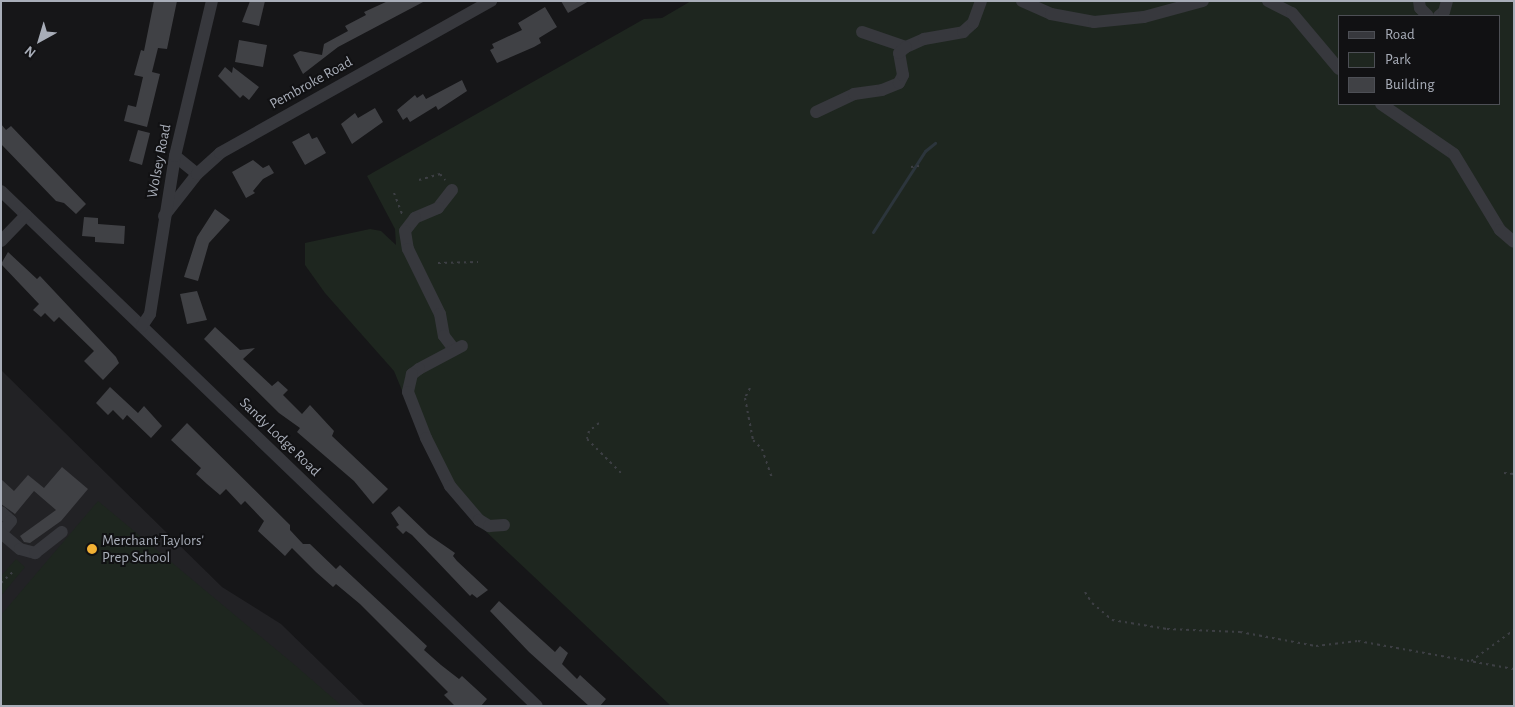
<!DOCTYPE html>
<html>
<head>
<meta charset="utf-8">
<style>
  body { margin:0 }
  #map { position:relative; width:1515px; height:707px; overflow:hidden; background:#161618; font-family:"Alegreya Sans",sans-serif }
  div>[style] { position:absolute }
  .built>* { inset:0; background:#222225 }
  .green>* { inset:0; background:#1e261f }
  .stream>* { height:3px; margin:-1.5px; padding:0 1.5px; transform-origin:1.5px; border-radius:1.5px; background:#2c353c }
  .building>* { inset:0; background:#404145 }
  .path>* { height:2px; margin-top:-1px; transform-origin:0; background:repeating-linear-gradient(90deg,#3d3f44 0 2.5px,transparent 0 6.5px) }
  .minor>* { height:12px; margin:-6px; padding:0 6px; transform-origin:6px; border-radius:6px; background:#37383d }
  .dots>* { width:14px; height:14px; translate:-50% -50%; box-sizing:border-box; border:2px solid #111113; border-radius:50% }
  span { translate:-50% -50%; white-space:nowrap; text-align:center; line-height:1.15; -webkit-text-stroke:4px #111113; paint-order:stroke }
  .street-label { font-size:15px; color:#a8adb8 }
  .poi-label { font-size:15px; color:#a8adb8 }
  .left { translate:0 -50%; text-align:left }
  .frame { position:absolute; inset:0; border:2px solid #a8adb8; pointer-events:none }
  .legend { position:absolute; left:1338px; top:15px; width:162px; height:90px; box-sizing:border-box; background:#111113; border:1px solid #4d4f55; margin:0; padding:6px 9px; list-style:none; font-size:15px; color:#a8adb8 }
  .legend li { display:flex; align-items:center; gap:10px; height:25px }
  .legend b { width:25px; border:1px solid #4d4f55 }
  .north { position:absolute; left:15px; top:15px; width:50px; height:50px; -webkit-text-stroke:4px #111113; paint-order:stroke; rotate:219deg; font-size:14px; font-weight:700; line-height:20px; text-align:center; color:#a8adb8 }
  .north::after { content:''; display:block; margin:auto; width:18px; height:22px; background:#a8adb8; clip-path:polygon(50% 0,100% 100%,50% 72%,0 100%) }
</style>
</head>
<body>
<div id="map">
  <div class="built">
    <i style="clip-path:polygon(1px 370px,222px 587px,281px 624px,365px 706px,1px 706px)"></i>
  </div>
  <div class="green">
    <i style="clip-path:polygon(evenodd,691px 1px,1514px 1px,1514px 706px,671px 706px,460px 507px,432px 463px,394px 371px,325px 293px,305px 265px,305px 243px,370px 229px,381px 231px,396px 245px,395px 229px,367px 176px,644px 19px,662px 18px,691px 1px,1339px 16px,1499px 16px,1499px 104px,1339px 104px,1339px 16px)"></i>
    <i style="clip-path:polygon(98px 501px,296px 666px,342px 706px,1px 706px,1px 615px)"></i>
    <i style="clip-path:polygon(16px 559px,25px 567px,1px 596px,1px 576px)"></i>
  </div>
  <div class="stream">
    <i style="left:873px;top:232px;width:96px;rotate:-57.3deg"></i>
    <i style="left:925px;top:151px;width:13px;rotate:-39deg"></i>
  </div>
  <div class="building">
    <i style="clip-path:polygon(154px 1px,177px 1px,167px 49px,158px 48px,152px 72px,160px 74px,147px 127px,124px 121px,128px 105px,136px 107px,143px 77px,134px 75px,141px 50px,144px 51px)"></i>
    <i style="clip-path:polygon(250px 1px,265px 1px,259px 26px,242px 22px)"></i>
    <i style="clip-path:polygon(388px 1px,425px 1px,338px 47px,303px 74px,293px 55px,300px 51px,322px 55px,324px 44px,348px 31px,345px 26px,366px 15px,364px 12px)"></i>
    <i style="clip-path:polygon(561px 1px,589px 1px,568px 13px)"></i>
    <i style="clip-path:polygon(545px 7px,557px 27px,539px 38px,541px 43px,534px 47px,497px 63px,490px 50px,494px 48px,492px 44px,522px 30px,518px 23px)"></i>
    <i style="clip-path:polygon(239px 40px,267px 45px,263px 67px,235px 62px)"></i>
    <i style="clip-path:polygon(225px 67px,232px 73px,233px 67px,259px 87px,249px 100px,243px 95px,240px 98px,218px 76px)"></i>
    <i style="clip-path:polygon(462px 80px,467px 91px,438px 110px,436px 106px,410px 122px,407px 117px,403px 120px,397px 110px,415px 95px,417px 98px,423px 94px,426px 99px)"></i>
    <i style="clip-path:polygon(375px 108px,383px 122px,352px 144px,341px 124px,355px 113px,358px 118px)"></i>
    <i style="clip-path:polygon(1px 124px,6px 130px,11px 126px,86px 204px,76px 214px,64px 203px,56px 201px,1px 144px)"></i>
    <i style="clip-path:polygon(138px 130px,150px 133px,142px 165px,129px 161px)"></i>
    <i style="clip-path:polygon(309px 133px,312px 139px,317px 137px,326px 153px,305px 165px,292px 142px)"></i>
    <i style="clip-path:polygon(253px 160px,263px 168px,269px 165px,274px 173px,263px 179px,253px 191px,255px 193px,246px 198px,232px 172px)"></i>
    <i style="clip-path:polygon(215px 209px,230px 220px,209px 243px,198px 281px,184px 277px,197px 237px)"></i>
    <i style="clip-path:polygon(84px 217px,98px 218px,98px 224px,125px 226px,124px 244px,95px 242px,95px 237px,82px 236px)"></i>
    <i style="clip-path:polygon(8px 252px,37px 279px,40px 276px,116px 357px,119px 363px,103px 380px,84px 361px,94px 351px,59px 317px,54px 322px,45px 313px,41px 317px,33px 310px,39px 304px,1px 264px)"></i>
    <i style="clip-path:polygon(197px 291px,207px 320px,187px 324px,180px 294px)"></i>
    <i style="clip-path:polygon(215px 327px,240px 350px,255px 348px,243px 359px,272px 386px,278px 381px,288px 390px,283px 395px,302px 414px,310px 405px,334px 431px,332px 436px,388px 489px,373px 504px,354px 481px,297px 432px,300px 428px,279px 413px,204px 339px)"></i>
    <i style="clip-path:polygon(110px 387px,138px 413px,144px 406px,162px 426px,151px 438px,127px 415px,123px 420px,113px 410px,108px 415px,96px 403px)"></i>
    <i style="clip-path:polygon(187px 423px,290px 525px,290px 530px,303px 544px,310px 544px,336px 569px,340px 565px,427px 646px,424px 650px,441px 665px,459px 679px,462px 676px,487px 699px,481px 706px,455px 706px,444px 695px,448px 692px,360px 604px,336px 584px,333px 587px,316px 572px,292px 548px,285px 556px,258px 531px,264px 521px,245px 501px,241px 505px,226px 489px,220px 495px,207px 484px,196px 474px,201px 468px,171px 440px)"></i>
    <i style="clip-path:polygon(62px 467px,88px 489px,61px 521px,30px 543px,24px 542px,20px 536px,56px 510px,34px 491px,15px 514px,1px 504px,1px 479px,14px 491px,28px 475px,44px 488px)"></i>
    <i style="clip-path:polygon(399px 506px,429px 535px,455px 553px,453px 556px,457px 561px,488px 590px,477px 598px,472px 594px,470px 596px,412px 535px,406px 531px,403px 534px,396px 527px,399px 525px,391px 513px)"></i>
    <i style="clip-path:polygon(499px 601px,555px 652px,560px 646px,568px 653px,562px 664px,577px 679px,580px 675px,606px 699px,600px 706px,589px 706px,529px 652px,490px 611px)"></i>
  </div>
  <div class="path">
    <i style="left:911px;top:167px;width:8px;rotate:-7deg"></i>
    <i style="left:419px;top:180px;width:22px;rotate:-16deg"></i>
    <i style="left:440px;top:174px;width:8px;rotate:50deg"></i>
    <i style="left:394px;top:193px;width:25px;rotate:69deg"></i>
    <i style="left:438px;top:263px;width:40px;rotate:-1.4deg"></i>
    <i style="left:750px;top:388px;width:11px;rotate:117deg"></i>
    <i style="left:745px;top:398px;width:43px;rotate:79.2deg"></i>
    <i style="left:753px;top:440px;width:13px;rotate:45deg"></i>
    <i style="left:762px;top:449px;width:31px;rotate:71deg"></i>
    <i style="left:599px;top:423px;width:13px;rotate:141deg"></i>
    <i style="left:589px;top:431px;width:8px;rotate:104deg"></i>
    <i style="left:587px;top:439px;width:49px;rotate:45deg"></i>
    <i style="left:1504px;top:473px;width:10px;rotate:6deg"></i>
    <i style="left:1px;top:583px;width:16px;rotate:-43deg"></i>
    <i style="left:1085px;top:592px;width:13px;rotate:58deg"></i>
    <i style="left:1092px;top:603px;width:26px;rotate:40deg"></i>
    <i style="left:1112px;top:620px;width:56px;rotate:9.3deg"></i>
    <i style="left:1167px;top:629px;width:73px;rotate:2.4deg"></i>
    <i style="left:1240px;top:632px;width:77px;rotate:10.4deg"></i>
    <i style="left:1316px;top:646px;width:42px;rotate:-6.8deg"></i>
    <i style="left:1358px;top:641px;width:158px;rotate:10.2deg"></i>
    <i style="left:1471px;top:661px;width:53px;rotate:-35.8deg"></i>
  </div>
  <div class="minor">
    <i style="left:1022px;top:1px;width:32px;rotate:24deg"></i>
    <i style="left:1051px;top:14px;width:44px;rotate:10.5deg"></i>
    <i style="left:1094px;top:22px;width:50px;rotate:-5.7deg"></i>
    <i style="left:1144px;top:17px;width:61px;rotate:-15.2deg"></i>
    <i style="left:1268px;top:1px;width:27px;rotate:27deg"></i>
    <i style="left:1292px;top:13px;width:73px;rotate:50deg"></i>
    <i style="left:1419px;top:1px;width:7px;rotate:82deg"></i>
    <i style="left:1420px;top:8px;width:11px;rotate:45deg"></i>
    <i style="left:1439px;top:16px;width:6px;rotate:-39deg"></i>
    <i style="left:1444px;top:12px;width:11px;rotate:-75deg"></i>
    <i style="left:862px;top:32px;width:46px;rotate:18.8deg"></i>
    <i style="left:906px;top:47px;width:20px;rotate:-24deg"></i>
    <i style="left:924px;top:39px;width:40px;rotate:-10deg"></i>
    <i style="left:963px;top:32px;width:13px;rotate:-42deg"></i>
    <i style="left:973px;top:23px;width:23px;rotate:-70deg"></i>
    <i style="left:1381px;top:104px;width:88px;rotate:34.4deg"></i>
    <i style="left:1454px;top:154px;width:89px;rotate:58.8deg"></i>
    <i style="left:1500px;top:230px;width:18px;rotate:41deg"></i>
    <i style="left:816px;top:112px;width:42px;rotate:-25.3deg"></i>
    <i style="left:854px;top:94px;width:28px;rotate:-8deg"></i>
    <i style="left:882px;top:90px;width:18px;rotate:-22deg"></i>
    <i style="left:899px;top:83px;width:9px;rotate:-63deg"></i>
    <i style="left:903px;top:75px;width:22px;rotate:-100deg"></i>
    <i style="left:899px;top:53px;width:9px;rotate:-41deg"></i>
    <i style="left:175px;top:156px;width:28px;rotate:39deg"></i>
    <i style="left:452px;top:190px;width:23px;rotate:128deg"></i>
    <i style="left:438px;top:208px;width:25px;rotate:157deg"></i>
    <i style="left:415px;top:218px;width:16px;rotate:128deg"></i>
    <i style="left:405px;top:231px;width:18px;rotate:81deg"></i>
    <i style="left:408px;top:249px;width:72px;rotate:63.8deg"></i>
    <i style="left:440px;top:314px;width:22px;rotate:80deg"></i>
    <i style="left:444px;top:336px;width:15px;rotate:53deg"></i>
    <i style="left:1px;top:191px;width:743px;rotate:43.86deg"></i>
    <i style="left:164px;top:216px;width:53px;rotate:-51.8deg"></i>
    <i style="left:197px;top:174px;width:31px;rotate:-42deg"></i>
    <i style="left:220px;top:153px;width:311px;rotate:-29.3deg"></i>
    <i style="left:1px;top:241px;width:36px;rotate:-46deg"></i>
    <i style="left:142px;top:326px;width:14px;rotate:-56deg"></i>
    <i style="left:150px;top:314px;width:160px;rotate:-81deg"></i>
    <i style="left:175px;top:156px;width:159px;rotate:-76.6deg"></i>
    <i style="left:462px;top:346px;width:49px;rotate:151.9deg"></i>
    <i style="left:419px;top:369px;width:9px;rotate:144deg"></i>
    <i style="left:412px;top:374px;width:18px;rotate:103deg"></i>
    <i style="left:408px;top:392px;width:49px;rotate:68.6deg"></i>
    <i style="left:426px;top:438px;width:54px;rotate:63.4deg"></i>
    <i style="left:450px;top:486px;width:45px;rotate:49.5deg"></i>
    <i style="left:479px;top:520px;width:12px;rotate:31deg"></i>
    <i style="left:489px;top:526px;width:15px;rotate:-4deg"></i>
    <i style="left:1px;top:512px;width:13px;rotate:42deg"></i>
    <i style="left:11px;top:521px;width:16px;rotate:130deg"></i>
    <i style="left:1px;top:533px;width:25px;rotate:40deg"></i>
    <i style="left:20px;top:549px;width:16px;rotate:15deg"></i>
    <i style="left:35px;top:553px;width:34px;rotate:-38deg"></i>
  </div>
  <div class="dots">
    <i style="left:92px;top:549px;background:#f2b134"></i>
  </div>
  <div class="street-label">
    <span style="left:311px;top:83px;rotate:-29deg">Pembroke Road</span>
    <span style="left:159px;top:161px;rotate:-79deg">Wolsey Road</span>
    <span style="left:280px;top:437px;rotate:44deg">Sandy Lodge Road</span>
  </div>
  <div class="poi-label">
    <span class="left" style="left:102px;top:549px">Merchant Taylors'<br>Prep School</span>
  </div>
  <div class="frame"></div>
  <ul class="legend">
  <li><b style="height:6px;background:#37383d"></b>Road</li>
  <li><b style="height:14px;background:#1e261f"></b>Park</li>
  <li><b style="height:14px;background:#404145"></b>Building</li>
  </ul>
  <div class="north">N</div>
</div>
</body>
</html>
